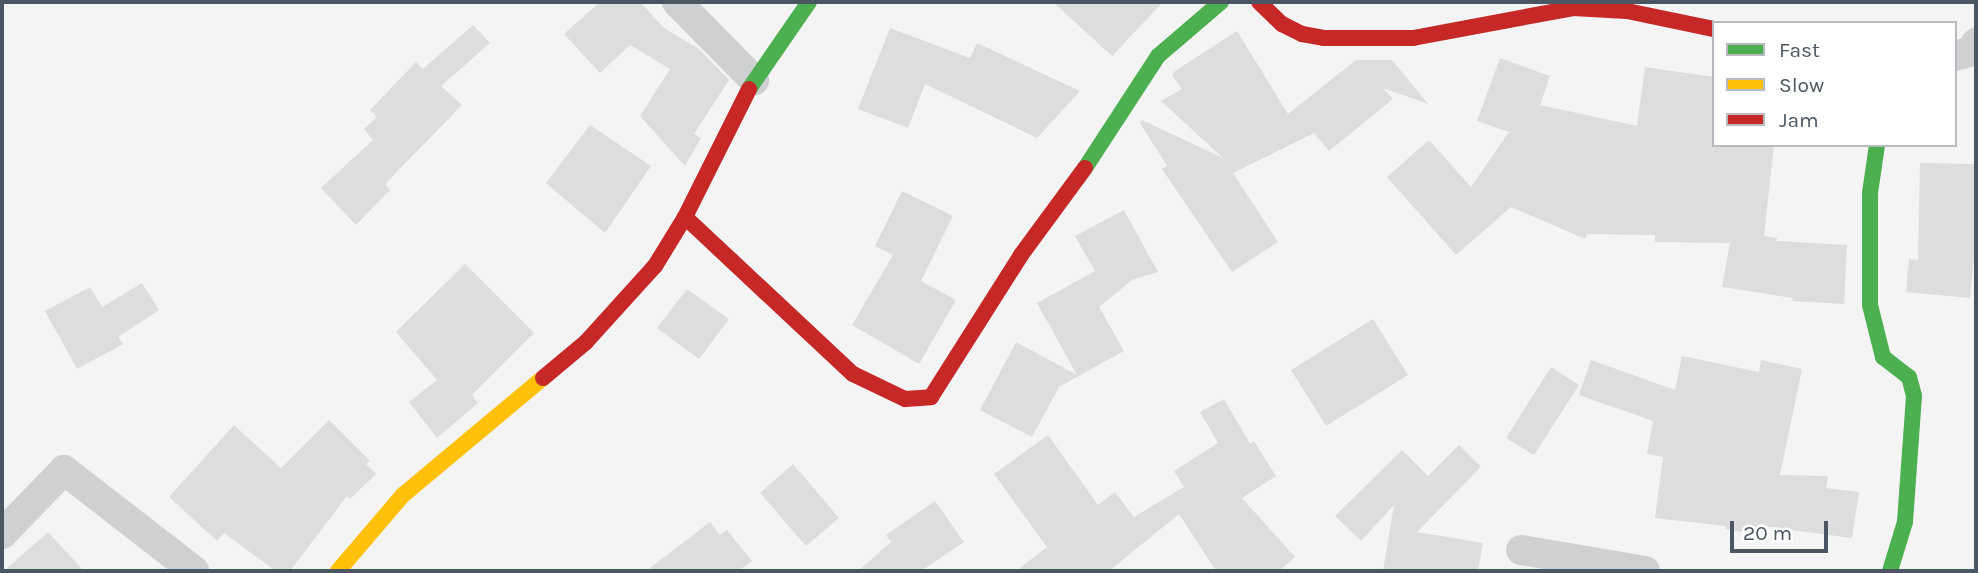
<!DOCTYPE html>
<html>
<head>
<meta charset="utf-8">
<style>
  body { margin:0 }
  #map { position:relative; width:1978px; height:573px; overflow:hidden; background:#f4f4f4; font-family:Karla,sans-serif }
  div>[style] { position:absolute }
  .building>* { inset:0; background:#ddddde }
  .street>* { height:30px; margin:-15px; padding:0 15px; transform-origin:15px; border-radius:15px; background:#ced0d2 }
  .fast>* { height:16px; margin:-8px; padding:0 8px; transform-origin:8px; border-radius:8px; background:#4caf50 }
  .slow>* { height:16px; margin:-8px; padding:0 8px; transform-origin:8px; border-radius:8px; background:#ffc107 }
  .jam>* { height:16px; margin:-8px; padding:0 8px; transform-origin:8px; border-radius:8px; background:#c62828 }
  span { translate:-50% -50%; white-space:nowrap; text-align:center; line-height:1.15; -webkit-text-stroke:5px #fff; paint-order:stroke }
  .frame { position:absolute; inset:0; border:4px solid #4a5661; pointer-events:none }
  .legend { position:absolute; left:1712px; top:21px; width:245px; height:126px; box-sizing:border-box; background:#fff; border:2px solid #b7bbc0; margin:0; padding:9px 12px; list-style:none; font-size:21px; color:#4a5661 }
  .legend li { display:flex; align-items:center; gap:14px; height:35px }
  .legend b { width:35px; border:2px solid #b7bbc0 }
  .scale { position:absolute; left:1730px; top:521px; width:98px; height:32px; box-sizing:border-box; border:4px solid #4a5661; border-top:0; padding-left:9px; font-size:21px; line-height:24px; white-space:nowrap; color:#4a5661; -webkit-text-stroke:5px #fff; paint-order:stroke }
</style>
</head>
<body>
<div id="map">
  <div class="building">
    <i style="clip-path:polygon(600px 2px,640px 2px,664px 28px,699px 49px,729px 80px,694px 134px,701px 138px,685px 166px,640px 116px,670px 69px,630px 45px,600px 73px,564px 34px)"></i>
    <i style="clip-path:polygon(1053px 2px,1163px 2px,1112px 56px)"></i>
    <i style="clip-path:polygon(473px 25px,490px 43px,441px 86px,462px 105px,385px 184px,390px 190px,356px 225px,321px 188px,373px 140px,364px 129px,377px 117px,370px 110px,416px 62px,423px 69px)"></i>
    <i style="clip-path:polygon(890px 28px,970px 58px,977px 43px,1080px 91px,1037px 138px,925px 84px,908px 128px,858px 109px)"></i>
    <i style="clip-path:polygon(1237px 31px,1288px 114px,1356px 60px,1392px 60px,1428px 104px,1383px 88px,1393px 99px,1329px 151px,1314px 133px,1233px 173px,1278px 242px,1232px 272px,1162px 169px,1167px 166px,1140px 123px,1142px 120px,1223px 158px,1161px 101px,1182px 89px,1172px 75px,1175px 71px)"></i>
    <i style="clip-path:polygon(1500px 58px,1550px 76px,1540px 105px,1637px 126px,1645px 67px,1714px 77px,1714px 145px,1774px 145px,1764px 236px,1777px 238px,1776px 241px,1847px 245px,1844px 304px,1792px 301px,1793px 298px,1722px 287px,1730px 243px,1655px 242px,1655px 235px,1587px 234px,1585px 239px,1511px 207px,1456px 255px,1387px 177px,1429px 140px,1471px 187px,1509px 132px,1477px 121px)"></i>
    <i style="clip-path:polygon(590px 125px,651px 166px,605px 233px,546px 183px)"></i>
    <i style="clip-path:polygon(1920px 163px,1975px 164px,1975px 248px,1970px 298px,1906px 292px,1909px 259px,1918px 260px)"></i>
    <i style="clip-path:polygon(902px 191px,953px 216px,921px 281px,956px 300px,919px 364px,852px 325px,893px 255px,875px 246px)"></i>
    <i style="clip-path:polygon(1124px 210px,1158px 272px,1132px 280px,1099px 307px,1124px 351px,1059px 387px,1032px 437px,980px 410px,1016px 342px,1077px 375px,1037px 303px,1095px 271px,1075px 236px)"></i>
    <i style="clip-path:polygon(465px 264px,534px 333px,472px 395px,478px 403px,437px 438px,409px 402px,437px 380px,396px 332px)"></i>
    <i style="clip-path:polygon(142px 283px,159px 310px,118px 337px,123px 344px,77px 369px,45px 311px,90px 287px,102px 307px)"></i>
    <i style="clip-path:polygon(687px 289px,729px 319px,699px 359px,657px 328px)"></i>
    <i style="clip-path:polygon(1373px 319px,1408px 375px,1326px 426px,1291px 370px)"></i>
    <i style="clip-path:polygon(1682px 356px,1759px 372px,1761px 360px,1802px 369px,1780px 475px,1828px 476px,1826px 488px,1859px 492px,1852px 538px,1761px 526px,1760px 535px,1725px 529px,1726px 526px,1655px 518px,1663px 457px,1647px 454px,1653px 421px,1579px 395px,1591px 360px,1675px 390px)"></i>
    <i style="clip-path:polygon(1551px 367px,1579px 385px,1534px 455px,1506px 438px)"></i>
    <i style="clip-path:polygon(1224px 399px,1250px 444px,1254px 441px,1276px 476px,1242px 498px,1295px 557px,1279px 571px,1216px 571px,1179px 514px,1109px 571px,1016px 571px,1047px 547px,994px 474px,1048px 435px,1098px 505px,1115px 492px,1134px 517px,1184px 487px,1174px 471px,1218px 443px,1200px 412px)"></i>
    <i style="clip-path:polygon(329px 420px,370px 461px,366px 464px,376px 474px,350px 499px,347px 496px,290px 571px,276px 571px,224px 533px,217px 541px,169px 497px,234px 425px,281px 468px)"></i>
    <i style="clip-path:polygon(1459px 445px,1481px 467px,1417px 532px,1483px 543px,1478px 571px,1383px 571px,1394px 505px,1361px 541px,1335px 516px,1402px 450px,1428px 476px)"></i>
    <i style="clip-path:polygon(793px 464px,839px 518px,806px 546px,760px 493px)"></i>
    <i style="clip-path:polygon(935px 501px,964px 542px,921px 571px,858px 571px,891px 542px,886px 535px)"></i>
    <i style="clip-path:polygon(710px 522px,720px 535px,727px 530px,752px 561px,738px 571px,646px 571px)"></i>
    <i style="clip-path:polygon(48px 532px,84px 571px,4px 571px)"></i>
  </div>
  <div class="street">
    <i style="left:677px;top:2px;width:110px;rotate:45.4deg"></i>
    <i style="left:1955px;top:56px;width:19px;rotate:-16deg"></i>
    <i style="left:1973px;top:51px;width:9px;rotate:-69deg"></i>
    <i style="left:2px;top:534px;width:89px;rotate:-45.9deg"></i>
    <i style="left:64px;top:470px;width:165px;rotate:37.8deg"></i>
    <i style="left:1521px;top:550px;width:126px;rotate:9.6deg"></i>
  </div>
  <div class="fast">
    <i style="left:749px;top:89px;width:106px;rotate:-55.4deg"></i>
    <i style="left:1877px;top:145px;width:49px;rotate:98.3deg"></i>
    <i style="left:1870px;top:193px;width:112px;rotate:90deg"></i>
    <i style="left:1870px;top:305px;width:54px;rotate:76deg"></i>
    <i style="left:1883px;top:357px;width:33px;rotate:38deg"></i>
    <i style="left:1909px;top:377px;width:20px;rotate:75deg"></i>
    <i style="left:1914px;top:396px;width:126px;rotate:94.1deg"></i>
    <i style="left:1905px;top:522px;width:51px;rotate:107deg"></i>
    <i style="left:1085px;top:168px;width:134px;rotate:-56.9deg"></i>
    <i style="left:1158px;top:56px;width:83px;rotate:-40.6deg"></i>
  </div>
  <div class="slow">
    <i style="left:338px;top:571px;width:100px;rotate:-49.5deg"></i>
    <i style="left:403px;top:495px;width:182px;rotate:-39.9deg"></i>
  </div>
  <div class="jam">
    <i style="left:1259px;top:2px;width:32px;rotate:44deg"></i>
    <i style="left:1282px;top:24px;width:22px;rotate:27deg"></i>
    <i style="left:1302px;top:34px;width:22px;rotate:10deg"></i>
    <i style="left:1324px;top:38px;width:89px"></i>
    <i style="left:1413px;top:38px;width:163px;rotate:-10.6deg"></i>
    <i style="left:1573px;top:8px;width:54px;rotate:3.2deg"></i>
    <i style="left:1627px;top:11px;width:89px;rotate:11.7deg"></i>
    <i style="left:685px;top:217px;width:230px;rotate:43.1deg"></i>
    <i style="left:853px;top:374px;width:58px;rotate:25.7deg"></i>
    <i style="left:905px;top:399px;width:26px;rotate:-4deg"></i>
    <i style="left:931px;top:397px;width:168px;rotate:-57.6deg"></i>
    <i style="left:1021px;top:255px;width:108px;rotate:-53.7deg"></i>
    <i style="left:543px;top:378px;width:56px;rotate:-39.9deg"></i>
    <i style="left:586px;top:342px;width:103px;rotate:-47.8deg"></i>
    <i style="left:655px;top:266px;width:57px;rotate:-58.5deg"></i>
    <i style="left:685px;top:217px;width:143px;rotate:-63.4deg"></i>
  </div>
  <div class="frame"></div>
  <ul class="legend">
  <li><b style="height:9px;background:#4caf50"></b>Fast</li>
  <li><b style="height:9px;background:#ffc107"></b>Slow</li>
  <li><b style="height:9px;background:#c62828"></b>Jam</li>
  </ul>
  <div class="scale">20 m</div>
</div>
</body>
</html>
